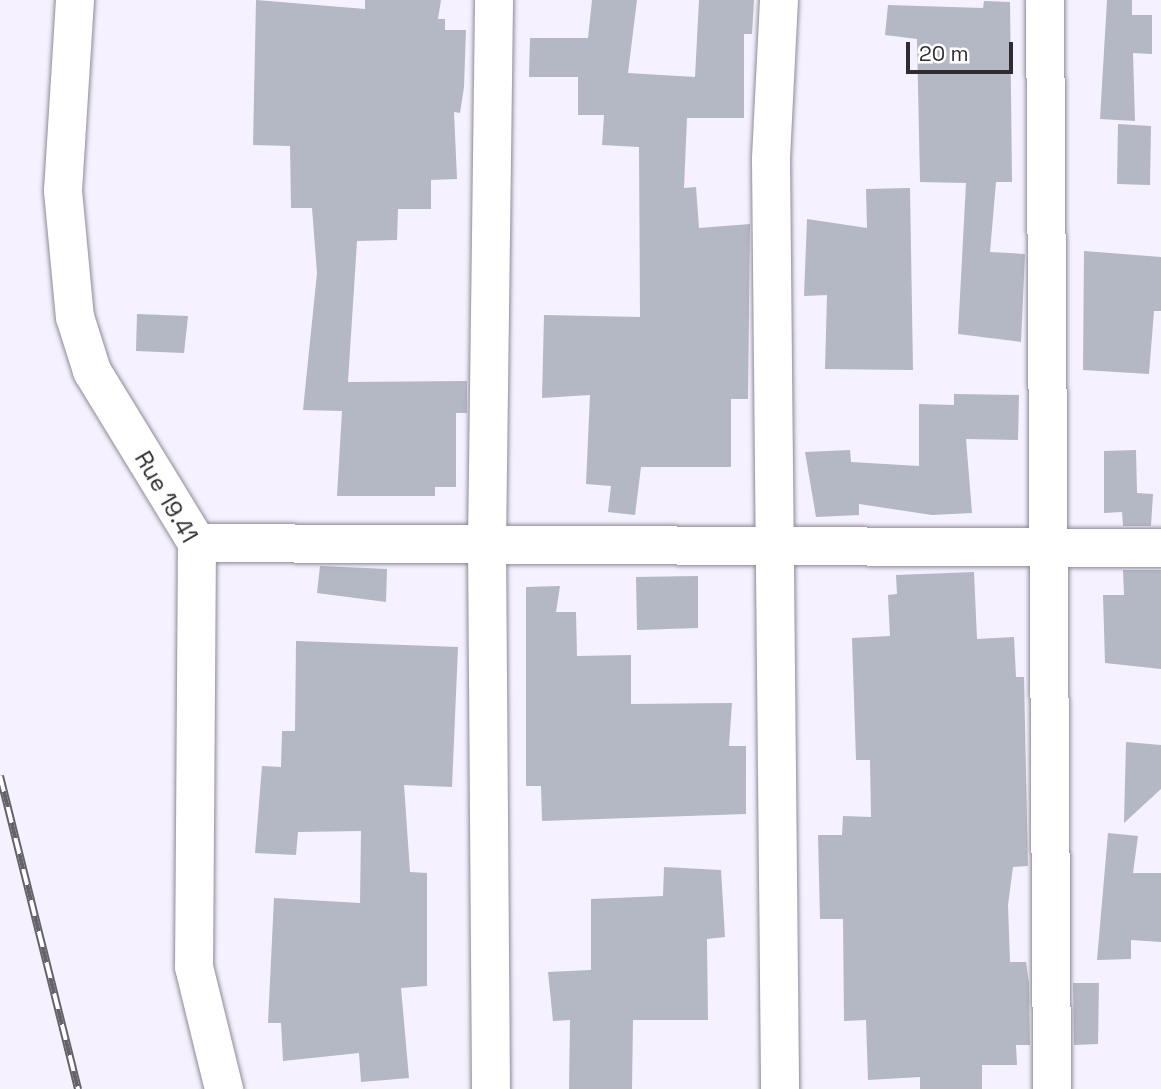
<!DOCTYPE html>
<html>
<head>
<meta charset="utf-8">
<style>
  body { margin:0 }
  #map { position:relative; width:1161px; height:1089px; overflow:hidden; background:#f5f1fe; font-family:"Space Grotesk",sans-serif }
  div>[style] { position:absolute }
  .building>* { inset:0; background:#b4b7c4 }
  .roads { filter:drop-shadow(0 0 2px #8e8a96) drop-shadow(0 0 2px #8e8a96) }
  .minor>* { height:38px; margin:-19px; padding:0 19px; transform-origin:19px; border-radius:19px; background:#fff }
  .rail>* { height:8px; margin-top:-4px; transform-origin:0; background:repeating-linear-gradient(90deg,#fff 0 16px,#65636a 0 32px); box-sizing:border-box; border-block:2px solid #65636a }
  span { translate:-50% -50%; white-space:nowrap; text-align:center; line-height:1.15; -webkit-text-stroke:5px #fff; paint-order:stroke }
  .street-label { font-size:23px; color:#2e2c31 }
  .scale { position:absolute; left:906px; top:42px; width:107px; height:32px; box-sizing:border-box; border:4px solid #2e2c31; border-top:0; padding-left:9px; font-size:21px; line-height:24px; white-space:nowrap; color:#2e2c31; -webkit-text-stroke:5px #fff; paint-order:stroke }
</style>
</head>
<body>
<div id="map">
  <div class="building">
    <i style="clip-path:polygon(256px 0,365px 9px,365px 0,441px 0,438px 19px,445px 19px,445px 30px,466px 30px,464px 87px,460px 113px,454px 112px,457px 179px,431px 180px,431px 209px,398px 209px,397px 240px,357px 241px,348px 382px,467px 381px,467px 413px,456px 413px,456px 487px,435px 487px,435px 496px,337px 496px,342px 411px,303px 410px,317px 273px,312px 208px,291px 208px,290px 146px,253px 145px)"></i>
    <i style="clip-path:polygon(592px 0,637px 0,628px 73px,695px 77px,699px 0,754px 0,752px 34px,744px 34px,744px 118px,687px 118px,684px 188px,696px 187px,699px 228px,750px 224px,748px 399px,731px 399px,731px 467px,641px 467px,635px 515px,608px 512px,611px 486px,586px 484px,590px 395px,542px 398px,544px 315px,640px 317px,639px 147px,602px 145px,604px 115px,578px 115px,578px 77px,529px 77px,530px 38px,588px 38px)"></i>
    <i style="clip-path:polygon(1107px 0,1132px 0,1132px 15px,1152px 15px,1152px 54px,1133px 53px,1135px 121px,1100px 119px)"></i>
    <i style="clip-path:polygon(984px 1px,1010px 2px,1012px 182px,996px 182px,990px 252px,1025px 254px,1021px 342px,958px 334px,966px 183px,920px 182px,917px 39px,885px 35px,888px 5px,983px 8px)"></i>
    <i style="clip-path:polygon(1118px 124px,1151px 126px,1150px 185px,1117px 184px)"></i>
    <i style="clip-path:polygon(910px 188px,913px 370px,825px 369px,827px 295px,804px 296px,807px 219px,867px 228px,866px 189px)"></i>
    <i style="clip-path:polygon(1084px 251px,1161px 257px,1161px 311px,1154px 311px,1149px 374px,1083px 370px)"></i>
    <i style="clip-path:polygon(137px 314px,188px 316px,184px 353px,136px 351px)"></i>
    <i style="clip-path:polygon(954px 394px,1019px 395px,1018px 440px,966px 439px,972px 513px,932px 515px,859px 504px,859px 515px,816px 517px,805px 452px,850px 450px,851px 462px,919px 466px,919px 404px,954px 405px)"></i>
    <i style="clip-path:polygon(1136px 450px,1137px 493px,1153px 494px,1151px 526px,1123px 526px,1122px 512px,1104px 513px,1104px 451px)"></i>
    <i style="clip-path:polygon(320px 566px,387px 569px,386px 602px,317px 593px)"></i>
    <i style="clip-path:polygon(1123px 570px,1161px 570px,1161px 669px,1105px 663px,1103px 595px,1124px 595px)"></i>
    <i style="clip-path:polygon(974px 572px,977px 639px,1014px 637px,1016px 677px,1024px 677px,1028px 866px,1013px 867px,1008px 905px,1010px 962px,1026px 962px,1029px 983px,1030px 1045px,1016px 1045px,1017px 1065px,982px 1065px,982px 1089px,920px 1089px,920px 1077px,868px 1080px,866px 1020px,844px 1021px,843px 919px,820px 919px,818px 835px,842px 835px,843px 816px,871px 817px,870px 760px,856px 760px,852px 638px,890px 636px,888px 595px,897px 594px,896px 575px)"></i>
    <i style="clip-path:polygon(698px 576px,698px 628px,637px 630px,636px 577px)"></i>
    <i style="clip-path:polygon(560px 586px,556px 612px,576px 612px,577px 656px,631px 655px,631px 704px,732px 703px,729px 746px,746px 746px,746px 814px,542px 821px,541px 786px,526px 786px,526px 587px)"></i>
    <i style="clip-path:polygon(296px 641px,458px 647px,452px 787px,404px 785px,410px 872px,427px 873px,427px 986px,401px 988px,409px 1078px,361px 1082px,359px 1053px,283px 1061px,281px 1023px,268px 1023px,274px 898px,360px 903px,361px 831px,298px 832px,296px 855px,255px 853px,262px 766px,281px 767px,282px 731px,295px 731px)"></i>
    <i style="clip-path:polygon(1126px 742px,1161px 745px,1161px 789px,1124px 823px)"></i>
    <i style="clip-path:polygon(1108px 833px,1138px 836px,1133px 873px,1161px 873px,1161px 942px,1131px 940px,1131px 959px,1097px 960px)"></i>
    <i style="clip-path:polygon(664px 867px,721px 870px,725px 937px,707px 939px,708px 1020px,633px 1020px,632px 1089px,569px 1089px,570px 1020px,553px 1021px,548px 972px,591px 970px,591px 899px,663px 896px)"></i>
    <i style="clip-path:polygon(1073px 983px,1099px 983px,1098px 1044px,1074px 1045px)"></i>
  </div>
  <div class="roads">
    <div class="minor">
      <i style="left:75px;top:0;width:191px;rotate:93.6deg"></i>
      <i style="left:63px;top:191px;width:127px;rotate:84.6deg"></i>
      <i style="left:75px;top:317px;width:57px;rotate:72.5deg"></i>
      <i style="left:92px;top:371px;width:202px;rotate:58.6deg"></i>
      <i style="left:197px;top:543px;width:424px;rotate:90.4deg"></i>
      <i style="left:194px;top:967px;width:126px;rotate:76.2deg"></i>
      <i style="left:779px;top:0;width:160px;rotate:92.9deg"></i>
      <i style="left:771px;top:160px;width:929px;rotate:89.44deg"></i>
      <i style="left:1045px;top:0;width:1089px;rotate:89.63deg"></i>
      <i style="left:197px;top:543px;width:964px;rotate:0.3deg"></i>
      <i style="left:491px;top:1089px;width:544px;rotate:-90.42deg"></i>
      <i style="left:487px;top:545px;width:545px;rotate:-89.26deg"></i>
    </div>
  </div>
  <div class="rail">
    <i style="left:0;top:776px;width:323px;rotate:76deg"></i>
  </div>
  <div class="street-label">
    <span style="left:166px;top:497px;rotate:60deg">Rue 19.41</span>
  </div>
  <div class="scale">20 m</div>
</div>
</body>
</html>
